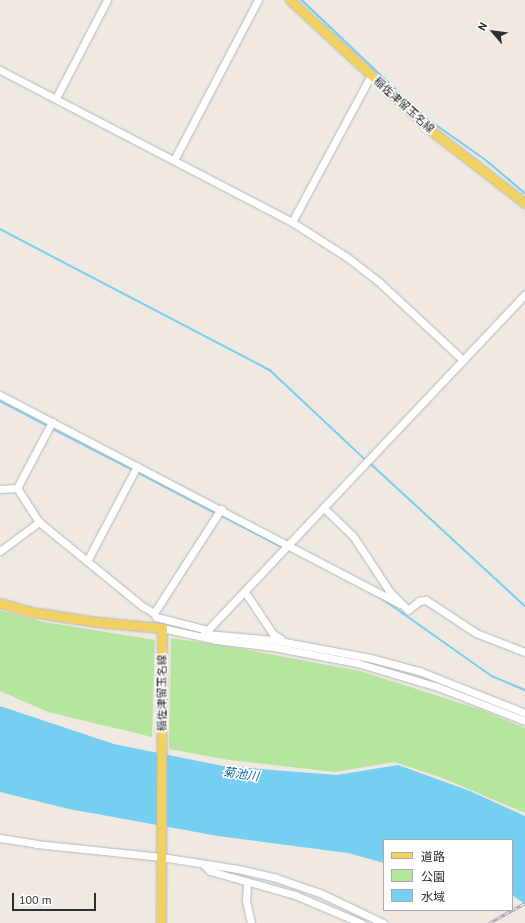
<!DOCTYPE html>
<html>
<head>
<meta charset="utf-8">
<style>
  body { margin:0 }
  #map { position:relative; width:525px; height:923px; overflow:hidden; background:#efe9e1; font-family:"PT Sans","Noto Sans JP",sans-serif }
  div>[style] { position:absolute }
  .green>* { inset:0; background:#b6e59e }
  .water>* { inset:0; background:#75cff0 }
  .stream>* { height:1.5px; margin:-0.75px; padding:0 0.75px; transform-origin:0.75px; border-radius:0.75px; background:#75cff0 }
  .roads { filter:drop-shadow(0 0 1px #b4b7c1) drop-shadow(0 0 1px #b4b7c1) }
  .minor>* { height:7px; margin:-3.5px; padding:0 3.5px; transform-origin:3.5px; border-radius:3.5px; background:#fff }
  .major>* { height:9px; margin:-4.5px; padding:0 4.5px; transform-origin:4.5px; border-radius:4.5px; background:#f2d163 }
  .rail>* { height:3px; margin-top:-1.5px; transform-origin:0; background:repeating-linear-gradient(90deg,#fff 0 4.5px,#a3a6b8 0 9px); box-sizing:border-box; border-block:1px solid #a3a6b8 }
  span { translate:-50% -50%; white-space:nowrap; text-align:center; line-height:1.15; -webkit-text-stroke:3px #fff; paint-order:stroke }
  .street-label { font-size:11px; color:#2e2e2e }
  .water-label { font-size:12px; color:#0d6fa3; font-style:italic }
  .legend { position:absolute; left:383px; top:839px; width:130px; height:72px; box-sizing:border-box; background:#fff; border:1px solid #ababab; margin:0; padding:5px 7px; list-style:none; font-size:12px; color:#2e2e2e }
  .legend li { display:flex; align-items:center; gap:8px; height:20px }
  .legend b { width:20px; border:1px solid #ababab }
  .north { position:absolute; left:473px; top:12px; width:40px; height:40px; -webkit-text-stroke:3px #fff; paint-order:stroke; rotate:298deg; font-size:11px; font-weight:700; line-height:16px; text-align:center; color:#2e2e2e }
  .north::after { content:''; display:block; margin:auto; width:14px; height:18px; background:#2e2e2e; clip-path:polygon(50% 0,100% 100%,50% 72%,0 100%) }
  .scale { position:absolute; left:12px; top:893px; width:84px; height:18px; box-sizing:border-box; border:2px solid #2e2e2e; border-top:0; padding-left:5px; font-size:12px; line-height:14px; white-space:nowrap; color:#2e2e2e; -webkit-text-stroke:3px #fff; paint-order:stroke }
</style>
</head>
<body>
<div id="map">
  <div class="green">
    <i style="clip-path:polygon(0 610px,44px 622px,155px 640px,152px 737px,48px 712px,0 691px)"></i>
    <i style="clip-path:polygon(171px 638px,232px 647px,360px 671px,482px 710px,525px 728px,525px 813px,440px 777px,394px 762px,335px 772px,229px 760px,169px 749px)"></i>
  </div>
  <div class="water">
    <i style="clip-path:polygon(0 706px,114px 744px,223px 766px,337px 775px,398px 765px,470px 791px,525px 816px,525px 904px,512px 895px,512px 840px,384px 840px,384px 863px,348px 853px,218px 836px,69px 809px,0 792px)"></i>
  </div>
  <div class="stream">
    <i style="left:302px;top:0;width:170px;rotate:43.6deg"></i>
    <i style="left:425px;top:117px;width:75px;rotate:35.2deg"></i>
    <i style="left:486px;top:160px;width:51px;rotate:40.2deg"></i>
    <i style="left:0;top:229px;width:305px;rotate:27.6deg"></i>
    <i style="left:270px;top:370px;width:132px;rotate:43.2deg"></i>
    <i style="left:0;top:401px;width:54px;rotate:27.5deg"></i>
    <i style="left:51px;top:428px;width:92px;rotate:27.1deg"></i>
    <i style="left:369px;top:462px;width:212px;rotate:42.7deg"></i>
    <i style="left:137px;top:472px;width:88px;rotate:27.7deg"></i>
    <i style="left:220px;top:515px;width:70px;rotate:27.3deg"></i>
    <i style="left:380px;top:597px;width:137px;rotate:35.2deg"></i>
    <i style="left:492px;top:676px;width:36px;rotate:23deg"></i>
  </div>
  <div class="roads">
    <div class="minor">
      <i style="left:0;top:70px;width:329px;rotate:27.5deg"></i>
      <i style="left:292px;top:222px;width:65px;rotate:32.5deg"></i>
      <i style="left:347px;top:257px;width:39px;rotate:38deg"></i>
      <i style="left:378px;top:281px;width:116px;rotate:42.9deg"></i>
      <i style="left:56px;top:98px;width:110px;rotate:-62.5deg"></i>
      <i style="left:174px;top:160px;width:181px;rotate:-62.3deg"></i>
      <i style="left:292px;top:222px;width:167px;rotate:-61.7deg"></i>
      <i style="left:0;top:395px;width:451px;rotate:27.6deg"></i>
      <i style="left:17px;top:488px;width:40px;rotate:57.1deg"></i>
      <i style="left:39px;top:522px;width:133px;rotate:39.2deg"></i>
      <i style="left:142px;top:606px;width:14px;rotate:30deg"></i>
      <i style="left:154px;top:613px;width:4px;rotate:63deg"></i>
      <i style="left:156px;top:617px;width:54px;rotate:14deg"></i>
      <i style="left:17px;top:488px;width:75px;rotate:-62.1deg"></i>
      <i style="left:0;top:489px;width:17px;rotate:-3deg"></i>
      <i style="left:324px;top:508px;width:40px;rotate:44deg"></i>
      <i style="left:353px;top:536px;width:67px;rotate:56.5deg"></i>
      <i style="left:390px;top:592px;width:25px;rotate:45deg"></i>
      <i style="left:408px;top:610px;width:14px;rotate:-39deg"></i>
      <i style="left:419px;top:601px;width:7px;rotate:-8deg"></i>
      <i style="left:426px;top:600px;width:60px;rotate:33.4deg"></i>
      <i style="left:476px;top:633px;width:53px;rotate:21.2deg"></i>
      <i style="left:0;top:551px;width:49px;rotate:-36.6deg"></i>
      <i style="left:87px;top:561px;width:107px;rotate:-62.2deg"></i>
      <i style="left:245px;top:592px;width:50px;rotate:56.3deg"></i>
      <i style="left:273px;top:634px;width:9px;rotate:32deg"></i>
      <i style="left:154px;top:613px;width:124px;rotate:-57.2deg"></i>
      <i style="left:162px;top:628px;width:55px;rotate:12.5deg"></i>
      <i style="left:216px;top:640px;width:57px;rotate:7deg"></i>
      <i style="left:273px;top:647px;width:86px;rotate:10.8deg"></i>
      <i style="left:357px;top:663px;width:84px;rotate:16.5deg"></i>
      <i style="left:438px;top:687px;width:93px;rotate:21.3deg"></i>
      <i style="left:206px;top:634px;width:68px;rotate:5deg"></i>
      <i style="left:274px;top:640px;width:98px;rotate:10.6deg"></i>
      <i style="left:370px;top:658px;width:51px;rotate:14.9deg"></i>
      <i style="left:419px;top:671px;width:114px;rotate:21.6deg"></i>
      <i style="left:202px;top:636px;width:470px;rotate:-46.6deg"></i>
      <i style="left:0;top:838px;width:36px;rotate:9deg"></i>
      <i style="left:36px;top:844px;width:126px;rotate:5.9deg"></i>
      <i style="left:161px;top:857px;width:78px;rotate:8.9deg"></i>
      <i style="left:238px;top:869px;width:39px;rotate:13deg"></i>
      <i style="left:276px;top:878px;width:46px;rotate:18.8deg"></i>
      <i style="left:320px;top:893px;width:70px;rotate:25.5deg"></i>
      <i style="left:203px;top:864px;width:10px;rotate:45deg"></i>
      <i style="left:210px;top:871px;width:88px;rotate:15.8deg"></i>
      <i style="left:295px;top:895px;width:72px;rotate:23deg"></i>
      <i style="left:247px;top:882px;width:18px;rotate:93deg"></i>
      <i style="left:246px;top:900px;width:24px;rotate:78deg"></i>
    </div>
    <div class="major">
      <i style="left:290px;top:0;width:195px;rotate:42.7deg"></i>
      <i style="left:433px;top:132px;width:116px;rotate:37.7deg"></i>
      <i style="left:0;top:603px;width:33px;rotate:16deg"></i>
      <i style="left:32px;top:612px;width:66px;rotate:8.7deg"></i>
      <i style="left:97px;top:622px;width:65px;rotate:5.3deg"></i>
      <i style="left:162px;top:628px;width:295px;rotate:90.2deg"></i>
    </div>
  </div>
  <div class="rail">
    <i style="left:489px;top:923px;width:41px;rotate:-29.1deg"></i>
  </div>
  <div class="street-label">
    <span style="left:404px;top:105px;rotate:42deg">稲佐津留玉名線</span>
    <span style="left:162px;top:693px;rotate:-90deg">稲佐津留玉名線</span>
  </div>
  <div class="water-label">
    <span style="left:241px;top:774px;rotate:8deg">菊池川</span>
  </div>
  <ul class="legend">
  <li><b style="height:5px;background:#f2d163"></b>道路</li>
  <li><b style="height:11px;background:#b6e59e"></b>公園</li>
  <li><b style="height:11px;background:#75cff0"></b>水域</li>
  </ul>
  <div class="north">N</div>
  <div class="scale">100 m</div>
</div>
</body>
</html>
